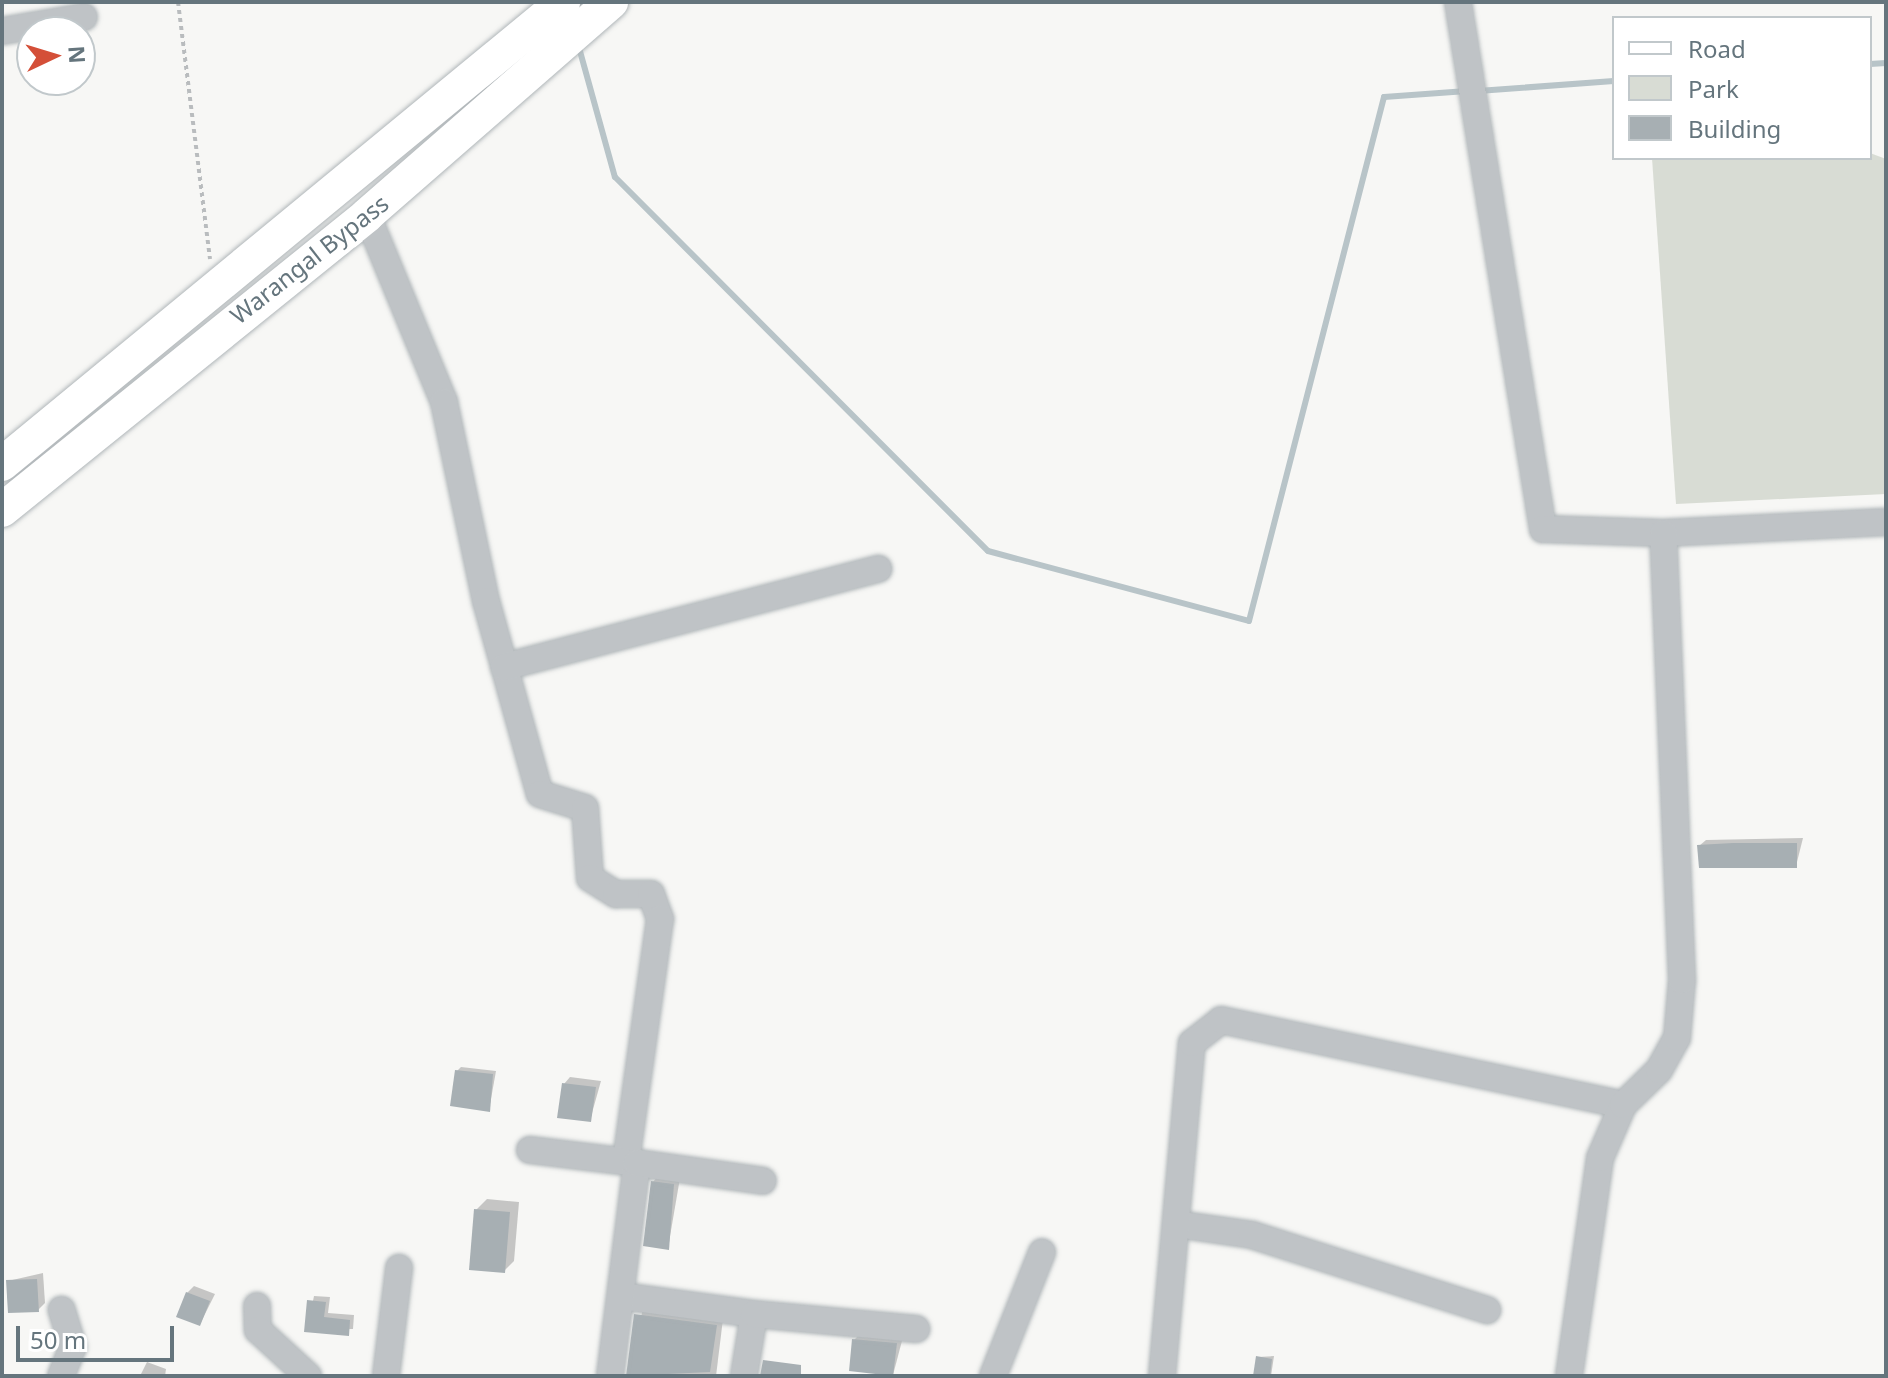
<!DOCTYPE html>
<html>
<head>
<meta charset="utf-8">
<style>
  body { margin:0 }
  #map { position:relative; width:1888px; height:1378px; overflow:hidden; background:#f7f7f5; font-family:"Noto Sans",sans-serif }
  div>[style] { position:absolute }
  .green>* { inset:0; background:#d8dcd4 }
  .shadow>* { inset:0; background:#0003 }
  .stream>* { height:6px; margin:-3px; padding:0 3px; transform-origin:3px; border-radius:3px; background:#b8c4c8 }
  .building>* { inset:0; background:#a7afb3 }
  .path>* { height:4px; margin-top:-2px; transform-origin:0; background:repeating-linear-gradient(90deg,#b9bcbe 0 4px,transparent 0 8px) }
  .roads { filter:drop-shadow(0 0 2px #b0b6b9) drop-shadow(0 0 2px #b0b6b9) }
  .minor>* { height:26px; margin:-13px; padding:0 13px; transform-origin:13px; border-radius:13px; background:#bfc3c6 }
  .major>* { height:34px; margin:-17px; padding:0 17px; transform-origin:17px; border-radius:17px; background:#fff }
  span { translate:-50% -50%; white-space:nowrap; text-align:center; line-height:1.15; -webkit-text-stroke:8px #fff; paint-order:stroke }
  .street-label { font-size:24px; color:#65757d }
  .frame { position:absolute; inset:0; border:4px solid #65757d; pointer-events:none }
  .legend { position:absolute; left:1612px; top:16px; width:260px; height:144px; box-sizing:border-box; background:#fff; border:2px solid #c1c8cb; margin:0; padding:10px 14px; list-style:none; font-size:24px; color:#65757d }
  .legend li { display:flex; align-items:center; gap:16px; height:40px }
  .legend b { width:40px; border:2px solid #c1c8cb }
  .north { position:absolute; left:16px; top:16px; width:80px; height:80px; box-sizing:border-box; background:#fff; border:2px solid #c1c8cb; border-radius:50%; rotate:86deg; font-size:22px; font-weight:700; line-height:32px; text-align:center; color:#65757d }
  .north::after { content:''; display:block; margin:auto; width:28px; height:36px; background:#d44f38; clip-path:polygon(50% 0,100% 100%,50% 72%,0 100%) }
  .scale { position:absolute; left:16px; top:1326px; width:158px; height:36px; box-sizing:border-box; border:4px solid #65757d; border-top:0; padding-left:10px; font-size:24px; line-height:28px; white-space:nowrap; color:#65757d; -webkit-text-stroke:6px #fff; paint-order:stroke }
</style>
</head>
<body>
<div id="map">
  <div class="green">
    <i style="clip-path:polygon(1870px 153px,1886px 159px,1886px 494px,1676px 504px,1652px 158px)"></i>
  </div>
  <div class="shadow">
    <i style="clip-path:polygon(1803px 838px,1796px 866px,1699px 846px,1706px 840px)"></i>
    <i style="clip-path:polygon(461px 1067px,496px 1071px,489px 1110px,457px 1071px)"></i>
    <i style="clip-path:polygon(570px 1077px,601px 1081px,590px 1120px,564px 1084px)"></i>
    <i style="clip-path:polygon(659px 1175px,680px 1178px,668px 1248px,653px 1182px)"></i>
    <i style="clip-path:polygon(487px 1199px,519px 1202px,514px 1261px,504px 1271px,476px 1210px)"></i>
    <i style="clip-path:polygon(43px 1273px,45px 1303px,38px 1310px,8px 1281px)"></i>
    <i style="clip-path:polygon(194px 1286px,215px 1294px,200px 1324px,187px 1293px)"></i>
    <i style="clip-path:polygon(314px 1296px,330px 1297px,328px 1313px,354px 1315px,353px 1329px,307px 1330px)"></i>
    <i style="clip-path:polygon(643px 1308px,723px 1319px,716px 1376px,629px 1376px)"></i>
    <i style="clip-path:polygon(861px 1333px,903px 1337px,893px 1375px,854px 1340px)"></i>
    <i style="clip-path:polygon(1274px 1356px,1271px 1376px,1255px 1376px,1258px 1357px)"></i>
    <i style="clip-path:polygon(147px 1362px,166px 1369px,165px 1376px,140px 1376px)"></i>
  </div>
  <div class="stream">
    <i style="left:578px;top:44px;width:138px;rotate:74.5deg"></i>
    <i style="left:615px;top:177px;width:528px;rotate:45.08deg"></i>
    <i style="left:988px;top:551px;width:270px;rotate:15deg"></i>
    <i style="left:1249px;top:621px;width:541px;rotate:-75.55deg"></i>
    <i style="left:1384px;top:97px;width:83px;rotate:-4.1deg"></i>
    <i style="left:1870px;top:64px;width:16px;rotate:-4deg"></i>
    <i style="left:1478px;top:91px;width:136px;rotate:-4.2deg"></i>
  </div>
  <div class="building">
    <i style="clip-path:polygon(1733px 843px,1797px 843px,1797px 868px,1699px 868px,1697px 845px)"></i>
    <i style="clip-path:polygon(455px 1070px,493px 1074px,490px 1112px,450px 1106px)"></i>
    <i style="clip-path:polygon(562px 1083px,596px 1087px,591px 1122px,557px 1118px)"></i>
    <i style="clip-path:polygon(651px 1181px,674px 1184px,669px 1250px,643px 1246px)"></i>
    <i style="clip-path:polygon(474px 1209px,510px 1212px,505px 1273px,469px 1270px)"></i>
    <i style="clip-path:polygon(37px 1279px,39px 1312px,8px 1313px,6px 1280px)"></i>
    <i style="clip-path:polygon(186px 1292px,210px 1301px,200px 1326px,176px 1317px)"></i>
    <i style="clip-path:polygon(307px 1300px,326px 1302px,324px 1317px,350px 1320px,349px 1336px,304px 1332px)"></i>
    <i style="clip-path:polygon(634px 1314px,717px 1325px,710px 1372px,626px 1376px)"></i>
    <i style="clip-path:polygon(852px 1339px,897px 1343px,893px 1376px,849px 1371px)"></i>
    <i style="clip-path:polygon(1256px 1356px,1272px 1359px,1270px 1376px,1253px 1376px)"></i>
    <i style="clip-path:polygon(763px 1360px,801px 1365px,801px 1376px,760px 1376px)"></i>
  </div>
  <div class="path">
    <i style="left:178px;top:2px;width:259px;rotate:82.9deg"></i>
  </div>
  <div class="roads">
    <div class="minor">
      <i style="left:1458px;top:2px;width:534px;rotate:80.84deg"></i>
      <i style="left:1543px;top:529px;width:120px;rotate:1.9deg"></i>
      <i style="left:1663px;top:533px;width:223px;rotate:-2.8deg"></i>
      <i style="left:2px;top:31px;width:83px;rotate:-9.7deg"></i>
      <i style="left:367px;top:215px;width:202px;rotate:67.6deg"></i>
      <i style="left:444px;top:402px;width:203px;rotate:78.1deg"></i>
      <i style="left:486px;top:601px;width:200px;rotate:74.4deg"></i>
      <i style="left:540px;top:794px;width:47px;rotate:17.3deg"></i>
      <i style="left:585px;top:808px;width:70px;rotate:85.9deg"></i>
      <i style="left:590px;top:878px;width:31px;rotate:32deg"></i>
      <i style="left:616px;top:894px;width:35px"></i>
      <i style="left:651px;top:894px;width:27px;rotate:70deg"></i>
      <i style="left:660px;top:919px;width:244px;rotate:98deg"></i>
      <i style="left:504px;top:667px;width:387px;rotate:-14.7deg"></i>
      <i style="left:530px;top:1150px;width:108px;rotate:6.9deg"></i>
      <i style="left:1176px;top:1224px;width:77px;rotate:8.2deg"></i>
      <i style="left:1252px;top:1235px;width:247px;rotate:17.7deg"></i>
      <i style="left:621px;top:1296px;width:134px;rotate:7.7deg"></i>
      <i style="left:754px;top:1314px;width:63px;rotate:99.2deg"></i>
      <i style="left:257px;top:1306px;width:24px;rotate:88deg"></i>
      <i style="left:258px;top:1330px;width:68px;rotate:42.6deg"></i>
      <i style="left:754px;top:1314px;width:163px;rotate:5.3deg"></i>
      <i style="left:61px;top:1376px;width:31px;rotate:-68deg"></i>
      <i style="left:73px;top:1347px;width:39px;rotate:-107deg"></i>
      <i style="left:386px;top:1376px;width:109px;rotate:-83.1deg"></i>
      <i style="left:610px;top:1376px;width:215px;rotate:-82.8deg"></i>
      <i style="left:637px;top:1163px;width:127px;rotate:8.1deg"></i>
      <i style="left:993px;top:1376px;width:133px;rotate:-68.4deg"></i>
      <i style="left:1162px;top:1376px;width:334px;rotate:-84.9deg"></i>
      <i style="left:1192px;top:1043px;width:37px;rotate:-38deg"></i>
      <i style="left:1221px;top:1020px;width:411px;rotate:11.9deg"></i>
      <i style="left:1569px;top:1376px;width:220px;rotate:-81.9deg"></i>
      <i style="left:1600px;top:1158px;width:58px;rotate:-66.5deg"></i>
      <i style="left:1623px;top:1105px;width:50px;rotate:-44.2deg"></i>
      <i style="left:1659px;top:1070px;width:37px;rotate:-61deg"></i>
      <i style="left:1677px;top:1038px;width:58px;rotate:-85.1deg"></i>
      <i style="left:1682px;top:980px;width:447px;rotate:-92.4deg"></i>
    </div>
    <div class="major">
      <i style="left:2px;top:464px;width:727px;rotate:-39.47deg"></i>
      <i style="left:2px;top:510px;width:469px;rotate:-38.9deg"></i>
      <i style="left:367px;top:215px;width:324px;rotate:-41.1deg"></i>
    </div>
  </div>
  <div class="street-label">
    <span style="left:309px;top:259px;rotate:-38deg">Warangal Bypass</span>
  </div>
  <div class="frame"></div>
  <ul class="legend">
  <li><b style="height:10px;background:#fff"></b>Road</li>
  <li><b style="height:22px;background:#d8dcd4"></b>Park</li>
  <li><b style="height:22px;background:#a7afb3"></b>Building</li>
  </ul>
  <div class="north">N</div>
  <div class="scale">50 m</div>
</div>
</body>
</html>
